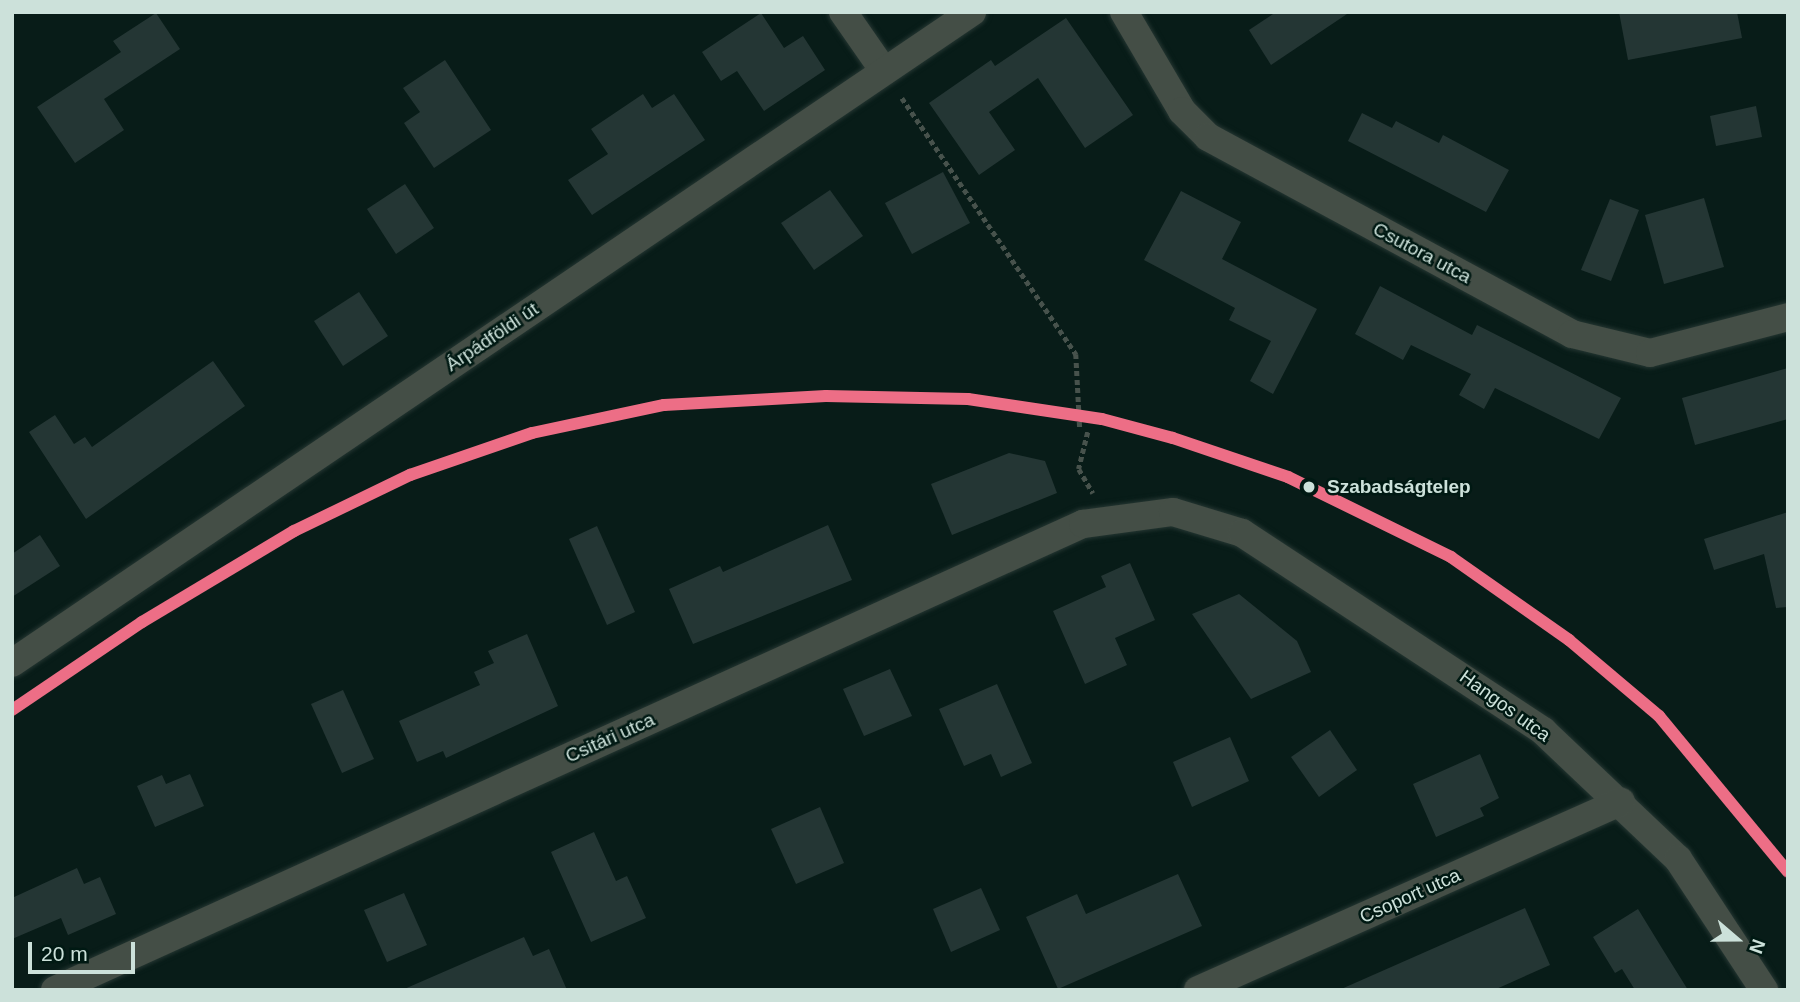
<!DOCTYPE html>
<html>
<head>
<meta charset="utf-8">
<style>
  body { margin:0 }
  #map { position:relative; width:1800px; height:1002px; overflow:hidden; background:#081c18; font-family:Arial,sans-serif }
  div>[style] { position:absolute }
  .building>* { inset:0; background:#243634 }
  .path>* { height:4.5px; margin-top:-2.25px; transform-origin:0; background:repeating-linear-gradient(90deg,#47524c 0 5px,transparent 0 8.5px) }
  .roads { filter:drop-shadow(0 0 2px #253632) drop-shadow(0 0 2px #253632) }
  .minor>* { height:28px; margin:-14px; padding:0 14px; transform-origin:14px; border-radius:14px; background:#444e46 }
  .rail-1>* { height:12px; margin:-6px; padding:0 6px; transform-origin:6px; border-radius:6px; background:#ed6e86 }
  .dots>* { width:19px; height:19px; translate:-50% -50%; box-sizing:border-box; border:4px solid #001913; border-radius:50% }
  span { translate:-50% -50%; white-space:nowrap; text-align:center; line-height:1.15; -webkit-text-stroke:5px #001913; paint-order:stroke }
  .street-label { font-size:19px; color:#cce1da }
  .stop-label { font-size:19px; color:#cce1da; font-weight:700 }
  .left { translate:0 -50%; text-align:left }
  .frame { position:absolute; inset:0; border:14px solid #cce1da; pointer-events:none }
  .north { position:absolute; left:1702px; top:904px; width:70px; height:70px; -webkit-text-stroke:5px #001913; paint-order:stroke; rotate:110deg; font-size:19px; font-weight:700; line-height:28px; text-align:center; color:#cce1da }
  .north::after { content:''; display:block; margin:auto; width:24px; height:32px; background:#cce1da; clip-path:polygon(50% 0,100% 100%,50% 72%,0 100%) }
  .scale { position:absolute; left:28px; top:942px; width:107px; height:32px; box-sizing:border-box; border:4px solid #cce1da; border-top:0; padding-left:9px; font-size:21px; line-height:24px; white-space:nowrap; color:#cce1da; -webkit-text-stroke:5px #001913; paint-order:stroke }
</style>
</head>
<body>
<div id="map">
  <div class="building">
    <i style="clip-path:polygon(1276px 12px,1350px 12px,1271px 65px,1249px 30px)"></i>
    <i style="clip-path:polygon(1619px 12px,1737px 12px,1742px 38px,1628px 60px)"></i>
    <i style="clip-path:polygon(156px 13px,180px 49px,104px 99px,124px 130px,75px 163px,37px 107px,121px 52px,113px 41px)"></i>
    <i style="clip-path:polygon(761px 13px,784px 48px,803px 36px,825px 70px,764px 111px,737px 71px,721px 81px,702px 52px)"></i>
    <i style="clip-path:polygon(1066px 18px,1133px 115px,1085px 148px,1038px 78px,989px 112px,1015px 150px,979px 175px,929px 103px,991px 60px,995px 66px)"></i>
    <i style="clip-path:polygon(445px 60px,491px 130px,434px 168px,404px 123px,420px 112px,403px 88px)"></i>
    <i style="clip-path:polygon(643px 94px,652px 108px,674px 94px,705px 140px,592px 215px,568px 180px,608px 154px,591px 129px)"></i>
    <i style="clip-path:polygon(1756px 106px,1762px 137px,1716px 146px,1710px 116px)"></i>
    <i style="clip-path:polygon(1362px 113px,1392px 128px,1396px 121px,1439px 143px,1443px 135px,1509px 170px,1486px 212px,1348px 141px)"></i>
    <i style="clip-path:polygon(943px 172px,970px 223px,912px 254px,885px 203px)"></i>
    <i style="clip-path:polygon(405px 184px,434px 228px,396px 254px,367px 209px)"></i>
    <i style="clip-path:polygon(830px 190px,863px 236px,814px 270px,781px 223px)"></i>
    <i style="clip-path:polygon(1181px 191px,1241px 222px,1222px 259px,1317px 309px,1273px 394px,1250px 381px,1271px 341px,1229px 320px,1235px 308px,1144px 260px)"></i>
    <i style="clip-path:polygon(1704px 198px,1724px 267px,1664px 284px,1645px 215px)"></i>
    <i style="clip-path:polygon(1610px 199px,1639px 210px,1611px 281px,1581px 270px)"></i>
    <i style="clip-path:polygon(1380px 286px,1472px 335px,1477px 325px,1621px 398px,1599px 439px,1495px 388px,1484px 409px,1459px 395px,1471px 374px,1411px 345px,1403px 360px,1355px 334px)"></i>
    <i style="clip-path:polygon(359px 292px,388px 336px,343px 366px,314px 321px)"></i>
    <i style="clip-path:polygon(213px 361px,245px 406px,86px 519px,29px 432px,55px 415px,74px 444px,85px 437px,92px 447px)"></i>
    <i style="clip-path:polygon(1788px 368px,1788px 419px,1695px 445px,1682px 398px)"></i>
    <i style="clip-path:polygon(1009px 453px,1045px 461px,1057px 493px,952px 535px,931px 484px)"></i>
    <i style="clip-path:polygon(1788px 512px,1788px 607px,1776px 608px,1764px 554px,1714px 570px,1704px 539px)"></i>
    <i style="clip-path:polygon(828px 525px,852px 580px,693px 644px,669px 589px,720px 566px,723px 572px)"></i>
    <i style="clip-path:polygon(597px 526px,635px 612px,607px 625px,569px 539px)"></i>
    <i style="clip-path:polygon(40px 535px,60px 566px,12px 597px,12px 554px)"></i>
    <i style="clip-path:polygon(1130px 563px,1155px 620px,1115px 638px,1127px 665px,1085px 684px,1053px 611px,1106px 587px,1101px 576px)"></i>
    <i style="clip-path:polygon(1239px 594px,1297px 641px,1311px 672px,1251px 699px,1192px 614px)"></i>
    <i style="clip-path:polygon(527px 634px,558px 706px,446px 758px,443px 751px,417px 762px,399px 721px,480px 685px,474px 672px,494px 663px,488px 651px)"></i>
    <i style="clip-path:polygon(890px 669px,912px 716px,864px 736px,843px 689px)"></i>
    <i style="clip-path:polygon(997px 684px,1032px 763px,1001px 777px,991px 754px,964px 766px,939px 709px)"></i>
    <i style="clip-path:polygon(343px 690px,374px 759px,342px 773px,311px 704px)"></i>
    <i style="clip-path:polygon(1330px 730px,1357px 770px,1319px 797px,1291px 757px)"></i>
    <i style="clip-path:polygon(1230px 737px,1249px 781px,1192px 807px,1173px 762px)"></i>
    <i style="clip-path:polygon(1480px 754px,1499px 798px,1480px 808px,1484px 816px,1436px 837px,1413px 784px)"></i>
    <i style="clip-path:polygon(190px 774px,204px 806px,155px 827px,137px 786px,162px 775px,166px 784px)"></i>
    <i style="clip-path:polygon(820px 807px,844px 863px,796px 884px,771px 829px)"></i>
    <i style="clip-path:polygon(594px 832px,616px 881px,627px 876px,646px 918px,591px 942px,551px 852px)"></i>
    <i style="clip-path:polygon(77px 868px,84px 884px,100px 877px,116px 914px,68px 935px,61px 918px,12px 939px,12px 898px)"></i>
    <i style="clip-path:polygon(1178px 874px,1202px 926px,1058px 989px,1026px 917px,1077px 894px,1086px 914px)"></i>
    <i style="clip-path:polygon(981px 888px,1000px 930px,951px 952px,933px 909px)"></i>
    <i style="clip-path:polygon(404px 893px,427px 945px,387px 962px,364px 910px)"></i>
    <i style="clip-path:polygon(1525px 908px,1550px 965px,1494px 990px,1339px 990px)"></i>
    <i style="clip-path:polygon(1638px 909px,1660px 945px,1688px 990px,1635px 990px,1622px 969px,1615px 973px,1593px 937px)"></i>
    <i style="clip-path:polygon(524px 937px,533px 956px,549px 949px,567px 990px,402px 990px)"></i>
  </div>
  <div class="path">
    <i style="left:902px;top:98px;width:310px;rotate:55.8deg"></i>
    <i style="left:1076px;top:354px;width:76px;rotate:87deg"></i>
    <i style="left:1088px;top:432px;width:38px;rotate:104deg"></i>
    <i style="left:1079px;top:469px;width:28px;rotate:60deg"></i>
  </div>
  <div class="roads">
    <div class="minor">
      <i style="left:843px;top:12px;width:72px;rotate:55.2deg"></i>
      <i style="left:1124px;top:12px;width:115px;rotate:59.6deg"></i>
      <i style="left:1182px;top:111px;width:37px;rotate:45deg"></i>
      <i style="left:1208px;top:137px;width:414px;rotate:28.4deg"></i>
      <i style="left:1572px;top:334px;width:80px;rotate:13.7deg"></i>
      <i style="left:1650px;top:353px;width:143px;rotate:-14.6deg"></i>
      <i style="left:12px;top:663px;width:1160px;rotate:-34.14deg"></i>
      <i style="left:55px;top:990px;width:1129px;rotate:-24.39deg"></i>
      <i style="left:1083px;top:524px;width:91px;rotate:-7.6deg"></i>
      <i style="left:1173px;top:512px;width:72px;rotate:16.9deg"></i>
      <i style="left:1242px;top:533px;width:360px;rotate:33.3deg"></i>
      <i style="left:1543px;top:731px;width:186px;rotate:43.5deg"></i>
      <i style="left:1678px;top:859px;width:157px;rotate:56.7deg"></i>
      <i style="left:1198px;top:990px;width:463px;rotate:-24deg"></i>
    </div>
  </div>
  <div class="rail-1">
    <i style="left:12px;top:710px;width:157px;rotate:-34.1deg"></i>
    <i style="left:142px;top:622px;width:177px;rotate:-30.9deg"></i>
    <i style="left:294px;top:531px;width:129px;rotate:-25.8deg"></i>
    <i style="left:410px;top:475px;width:129px;rotate:-19deg"></i>
    <i style="left:532px;top:433px;width:135px;rotate:-12deg"></i>
    <i style="left:664px;top:405px;width:162px;rotate:-3.2deg"></i>
    <i style="left:826px;top:396px;width:142px;rotate:1.2deg"></i>
    <i style="left:968px;top:399px;width:135px;rotate:8.5deg"></i>
    <i style="left:1102px;top:419px;width:73px;rotate:15deg"></i>
    <i style="left:1173px;top:438px;width:121px;rotate:18.7deg"></i>
    <i style="left:1288px;top:477px;width:182px;rotate:26.1deg"></i>
    <i style="left:1451px;top:557px;width:144px;rotate:35.1deg"></i>
    <i style="left:1569px;top:640px;width:118px;rotate:40.2deg"></i>
    <i style="left:1659px;top:716px;width:202px;rotate:50.4deg"></i>
  </div>
  <div class="dots">
    <i style="left:1309px;top:487px;background:#cce1da"></i>
  </div>
  <div class="street-label">
    <span style="left:1422px;top:253px;rotate:28deg">Csutora utca</span>
    <span style="left:492px;top:337px;rotate:-34deg">Árpádföldi út</span>
    <span style="left:1505px;top:706px;rotate:36deg">Hangos utca</span>
    <span style="left:610px;top:738px;rotate:-24deg">Csitári utca</span>
    <span style="left:1410px;top:896px;rotate:-24deg">Csoport utca</span>
  </div>
  <div class="stop-label">
    <span class="left" style="left:1327px;top:487px">Szabadságtelep</span>
  </div>
  <div class="frame"></div>
  <div class="north">N</div>
  <div class="scale">20 m</div>
</div>
</body>
</html>
